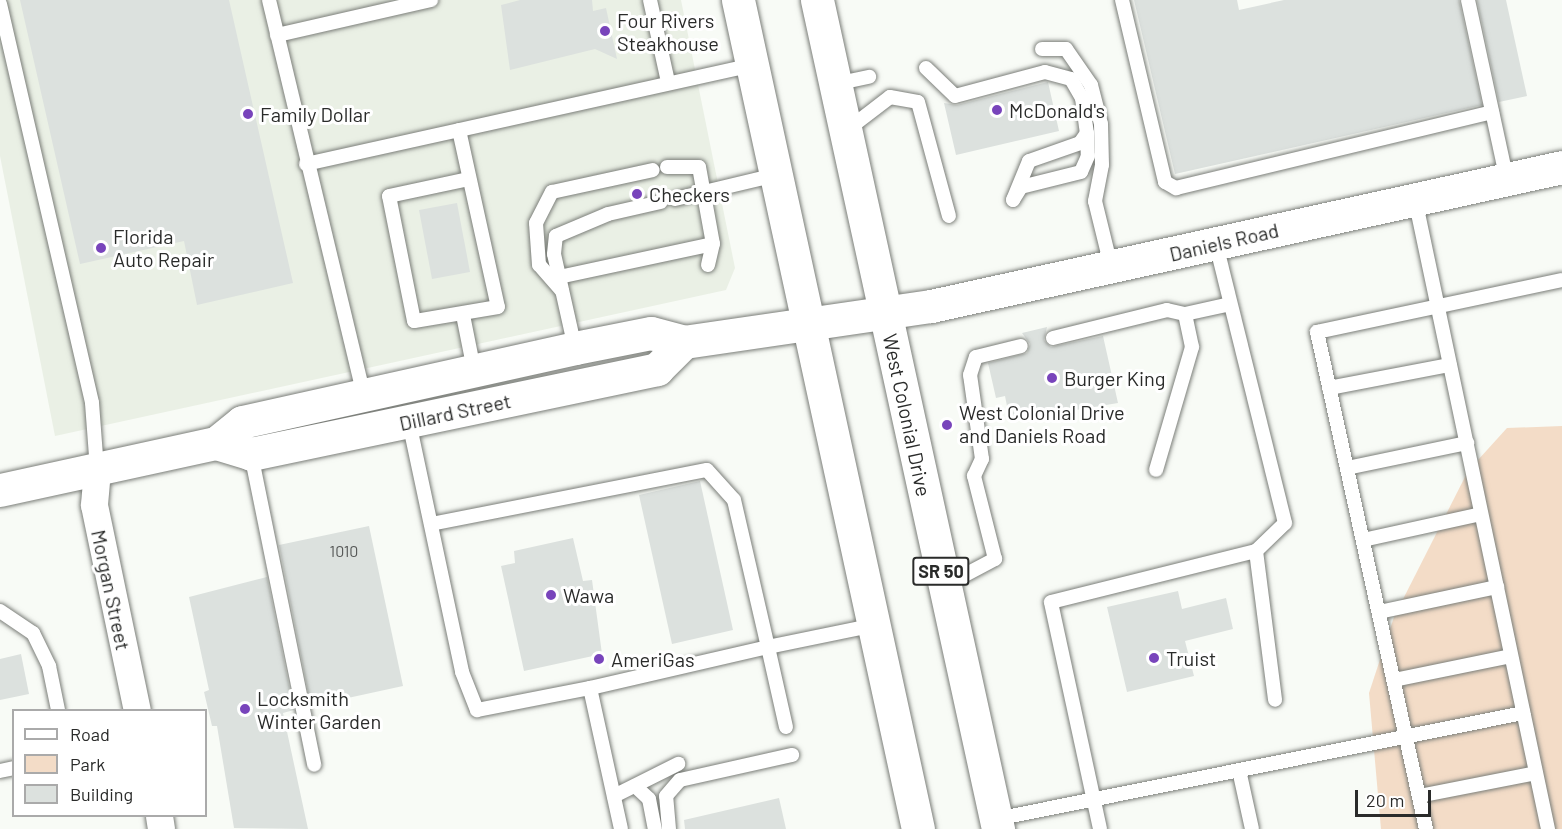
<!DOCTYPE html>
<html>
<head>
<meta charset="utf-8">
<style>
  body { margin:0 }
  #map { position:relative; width:1562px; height:829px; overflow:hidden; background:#f8fbf6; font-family:Barlow,sans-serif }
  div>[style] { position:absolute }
  .built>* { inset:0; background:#eaf0e5 }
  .green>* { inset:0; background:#f3dcc7 }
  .building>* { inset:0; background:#dce1de }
  .roads { filter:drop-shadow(0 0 2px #7b7e79) drop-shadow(0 0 2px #7b7e79) }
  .service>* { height:14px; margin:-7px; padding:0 7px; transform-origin:7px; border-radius:7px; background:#fff }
  .minor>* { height:27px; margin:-13.5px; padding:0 13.5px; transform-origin:13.5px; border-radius:13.5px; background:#fff }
  .primary>* { height:33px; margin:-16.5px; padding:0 16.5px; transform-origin:16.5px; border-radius:16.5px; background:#fff }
  .trunk>* { height:33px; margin:-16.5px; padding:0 16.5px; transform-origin:16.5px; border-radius:16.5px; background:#fff }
  .dots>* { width:16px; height:16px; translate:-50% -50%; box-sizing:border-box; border:3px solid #fff; border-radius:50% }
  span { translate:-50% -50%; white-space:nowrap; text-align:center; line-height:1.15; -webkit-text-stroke:6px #fff; paint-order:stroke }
  .number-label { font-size:16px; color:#565857 }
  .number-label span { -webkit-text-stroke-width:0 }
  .shield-label span { padding:2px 4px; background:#fff; border:2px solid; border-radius:4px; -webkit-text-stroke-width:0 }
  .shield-label { font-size:18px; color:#2a2b2a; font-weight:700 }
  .poi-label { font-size:20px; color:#2a2b2a }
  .left { translate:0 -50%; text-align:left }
  .street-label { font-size:20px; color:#2a2b2a }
  .legend { position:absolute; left:12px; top:709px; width:195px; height:108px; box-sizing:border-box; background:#fff; border:2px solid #aaa; margin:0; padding:8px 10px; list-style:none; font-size:18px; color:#2a2b2a }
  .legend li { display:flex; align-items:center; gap:12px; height:30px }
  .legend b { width:30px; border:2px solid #aaa }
  .scale { position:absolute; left:1355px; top:790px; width:76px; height:27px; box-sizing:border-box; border:3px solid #2a2b2a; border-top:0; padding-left:8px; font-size:18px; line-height:21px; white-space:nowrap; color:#2a2b2a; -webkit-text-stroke:4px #fff; paint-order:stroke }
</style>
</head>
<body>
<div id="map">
  <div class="built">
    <i style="clip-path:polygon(0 0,681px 0,735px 268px,726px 290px,55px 436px,0 156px)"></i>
  </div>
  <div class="green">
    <i style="clip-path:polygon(1562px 426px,1562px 829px,1381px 829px,1369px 693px,1394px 617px,1468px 471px,1507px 428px)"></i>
  </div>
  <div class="building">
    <i style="clip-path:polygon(20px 0,229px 0,293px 283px,197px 305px,184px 241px,80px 264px)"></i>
    <i style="clip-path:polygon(520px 0,592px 0,593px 11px,606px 8px,617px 59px,595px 49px,510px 70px,501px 5px)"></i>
    <i style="clip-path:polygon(1134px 0,1237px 0,1239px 10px,1284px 0,1459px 0,1482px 105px,1175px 174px)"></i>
    <i style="clip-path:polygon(1477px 0,1506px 0,1527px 96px,1499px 102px)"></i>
    <i style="clip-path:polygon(1048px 82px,1059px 131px,956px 155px,944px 103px,957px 105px)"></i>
    <i style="clip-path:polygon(457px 203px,470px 272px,432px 279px,419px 210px)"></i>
    <i style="clip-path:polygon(1047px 327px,1044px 340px,1051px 347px,1103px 336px,1118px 403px,1010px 421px,1005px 396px,996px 398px,988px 363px,1027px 353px,1030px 344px,1022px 333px)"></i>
    <i style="clip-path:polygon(700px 481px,733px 630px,672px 644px,639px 495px)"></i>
    <i style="clip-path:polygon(369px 526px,403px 686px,311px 706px,279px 545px)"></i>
    <i style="clip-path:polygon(573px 538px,583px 581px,592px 580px,602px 654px,524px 671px,501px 566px,515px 563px,514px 551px)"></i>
    <i style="clip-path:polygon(267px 577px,294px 710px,283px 713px,308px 829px,234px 828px,217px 726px,212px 726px,204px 692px,209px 690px,189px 597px)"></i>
    <i style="clip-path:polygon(1178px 591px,1182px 609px,1226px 598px,1233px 629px,1185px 641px,1194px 676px,1127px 692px,1107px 607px)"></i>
    <i style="clip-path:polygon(21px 654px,29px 694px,0 700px,0 659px)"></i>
    <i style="clip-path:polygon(779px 798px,786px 829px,685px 829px,684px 820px)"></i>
  </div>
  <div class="roads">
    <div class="service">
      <i style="left:269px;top:0;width:407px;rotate:76.5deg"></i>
      <i style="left:650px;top:0;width:84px;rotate:77.6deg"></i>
      <i style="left:1122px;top:0;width:187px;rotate:76.7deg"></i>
      <i style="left:1165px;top:182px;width:13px;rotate:29deg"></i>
      <i style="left:1176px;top:188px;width:325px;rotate:-13.5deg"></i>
      <i style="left:1468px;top:0;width:184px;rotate:77.8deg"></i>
      <i style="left:0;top:4px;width:409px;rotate:77deg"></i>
      <i style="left:92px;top:403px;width:67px;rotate:85.7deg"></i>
      <i style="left:277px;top:35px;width:158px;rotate:-12.8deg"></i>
      <i style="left:1042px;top:49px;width:24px"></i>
      <i style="left:1066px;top:49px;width:44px;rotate:55.2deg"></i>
      <i style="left:1091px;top:85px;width:40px;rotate:75.6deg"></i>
      <i style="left:1101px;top:124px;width:41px;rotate:88.6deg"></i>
      <i style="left:1102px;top:165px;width:37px;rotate:101deg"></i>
      <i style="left:1095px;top:201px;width:67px;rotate:76.2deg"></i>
      <i style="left:926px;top:68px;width:40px;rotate:44deg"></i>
      <i style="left:955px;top:96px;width:93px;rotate:-14.9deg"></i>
      <i style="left:1045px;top:72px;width:27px;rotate:15deg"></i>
      <i style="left:1071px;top:79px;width:22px;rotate:60deg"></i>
      <i style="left:1082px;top:98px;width:35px;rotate:82deg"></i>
      <i style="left:1087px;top:133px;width:23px;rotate:88deg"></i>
      <i style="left:1088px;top:156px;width:17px;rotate:114deg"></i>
      <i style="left:1081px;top:172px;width:62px;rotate:166deg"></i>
      <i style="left:1021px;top:187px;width:15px;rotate:122deg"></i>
      <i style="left:1013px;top:200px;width:42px;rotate:-67.7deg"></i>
      <i style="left:1029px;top:161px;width:54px;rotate:-19.4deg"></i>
      <i style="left:1080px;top:143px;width:12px;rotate:-55deg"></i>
      <i style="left:835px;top:84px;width:35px;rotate:-12deg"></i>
      <i style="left:459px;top:130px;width:181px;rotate:77.6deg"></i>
      <i style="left:498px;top:307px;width:85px;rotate:170.5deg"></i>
      <i style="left:414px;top:321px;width:127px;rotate:-101.3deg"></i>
      <i style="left:389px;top:196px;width:82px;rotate:-12deg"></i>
      <i style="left:847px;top:130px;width:54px;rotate:-37.5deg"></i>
      <i style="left:890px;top:97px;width:28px;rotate:10deg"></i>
      <i style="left:918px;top:102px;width:118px;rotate:74.8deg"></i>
      <i style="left:306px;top:164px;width:457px;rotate:-12.5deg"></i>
      <i style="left:675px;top:199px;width:104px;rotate:-13.4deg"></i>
      <i style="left:1415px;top:199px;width:644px;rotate:78.08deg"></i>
      <i style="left:708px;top:265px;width:22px;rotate:-77deg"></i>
      <i style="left:559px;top:277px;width:157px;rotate:-12.1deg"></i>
      <i style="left:713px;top:244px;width:78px;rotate:-100.3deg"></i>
      <i style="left:699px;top:167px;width:32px;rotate:180deg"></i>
      <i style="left:562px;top:291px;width:35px;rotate:-131deg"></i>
      <i style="left:539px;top:265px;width:42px;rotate:-94.1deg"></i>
      <i style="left:536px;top:223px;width:35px;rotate:-63deg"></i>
      <i style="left:552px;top:192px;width:103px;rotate:-12.3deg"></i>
      <i style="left:1185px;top:314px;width:46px;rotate:-12.5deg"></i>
      <i style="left:463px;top:315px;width:56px;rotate:78.7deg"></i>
      <i style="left:1053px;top:338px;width:117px;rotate:-13.8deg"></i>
      <i style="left:1167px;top:310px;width:18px;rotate:13deg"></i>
      <i style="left:1185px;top:314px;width:34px;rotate:78deg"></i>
      <i style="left:1192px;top:347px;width:128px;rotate:106.3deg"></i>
      <i style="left:575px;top:348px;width:96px;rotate:-102.6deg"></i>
      <i style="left:554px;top:254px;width:18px;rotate:-84deg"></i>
      <i style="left:556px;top:236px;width:56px;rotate:-22.9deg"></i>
      <i style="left:608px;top:214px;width:54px;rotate:-12.8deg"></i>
      <i style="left:1329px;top:388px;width:123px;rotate:-10.8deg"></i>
      <i style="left:409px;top:422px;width:256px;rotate:78deg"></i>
      <i style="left:462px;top:672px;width:41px;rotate:68.5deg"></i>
      <i style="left:477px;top:710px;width:115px;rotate:-11deg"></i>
      <i style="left:590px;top:688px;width:144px;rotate:77.6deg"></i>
      <i style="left:251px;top:454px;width:317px;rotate:78.5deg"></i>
      <i style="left:1347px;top:468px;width:123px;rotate:-11.8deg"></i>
      <i style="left:431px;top:524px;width:281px;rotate:-11.1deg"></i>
      <i style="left:707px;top:470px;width:40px;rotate:48deg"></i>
      <i style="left:734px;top:500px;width:151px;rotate:77deg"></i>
      <i style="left:768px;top:647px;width:183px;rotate:167deg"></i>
      <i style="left:1363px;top:540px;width:121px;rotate:-12.4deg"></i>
      <i style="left:1256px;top:551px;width:150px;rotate:82.7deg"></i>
      <i style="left:944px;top:586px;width:58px;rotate:-27.9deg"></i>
      <i style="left:995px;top:559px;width:86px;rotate:-104.2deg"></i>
      <i style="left:974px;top:476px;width:19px;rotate:-65deg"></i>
      <i style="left:982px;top:459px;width:85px;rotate:-98.1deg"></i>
      <i style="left:970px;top:375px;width:19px;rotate:-72deg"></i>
      <i style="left:976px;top:357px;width:46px;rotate:-13.7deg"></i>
      <i style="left:0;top:611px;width:40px;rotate:34deg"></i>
      <i style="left:33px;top:633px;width:37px;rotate:64deg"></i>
      <i style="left:49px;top:666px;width:45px;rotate:78.4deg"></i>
      <i style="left:1379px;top:612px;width:121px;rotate:-12deg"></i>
      <i style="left:1394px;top:680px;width:119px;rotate:-11.6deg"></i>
      <i style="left:786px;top:727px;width:82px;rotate:-102.7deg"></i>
      <i style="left:768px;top:647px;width:109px;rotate:-11.6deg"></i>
      <i style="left:1239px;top:770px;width:60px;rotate:77.6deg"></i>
      <i style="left:0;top:771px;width:14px;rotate:-12deg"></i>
      <i style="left:635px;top:786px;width:19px;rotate:43deg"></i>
      <i style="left:649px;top:799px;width:31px;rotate:79deg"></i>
      <i style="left:614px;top:796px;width:72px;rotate:-26.6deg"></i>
      <i style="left:1419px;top:796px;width:119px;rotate:-11.1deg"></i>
      <i style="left:996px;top:819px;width:538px;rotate:-11.37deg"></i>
      <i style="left:669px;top:829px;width:33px;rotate:-95deg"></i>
      <i style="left:666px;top:796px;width:21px;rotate:-49deg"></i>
      <i style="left:680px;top:780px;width:115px;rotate:-12.6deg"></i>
      <i style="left:1100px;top:829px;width:232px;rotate:-102.2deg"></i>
      <i style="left:1051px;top:602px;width:211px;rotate:-14deg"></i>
      <i style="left:1256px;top:551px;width:40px;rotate:-44deg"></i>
      <i style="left:1285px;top:523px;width:287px;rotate:-103.9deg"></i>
      <i style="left:1426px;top:829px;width:509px;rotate:-102.37deg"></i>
      <i style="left:1317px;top:332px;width:250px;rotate:-12deg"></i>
    </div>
    <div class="minor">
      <i style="left:97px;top:470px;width:35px;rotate:95deg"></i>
      <i style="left:94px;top:505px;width:209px;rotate:78.2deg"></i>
      <i style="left:159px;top:816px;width:13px;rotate:81deg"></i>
    </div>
    <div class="primary">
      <i style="left:216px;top:443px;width:37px;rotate:17deg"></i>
      <i style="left:251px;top:454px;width:415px;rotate:-11.8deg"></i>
      <i style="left:657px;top:369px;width:38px;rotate:-45deg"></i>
      <i style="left:0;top:490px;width:221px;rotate:-12.3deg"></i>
      <i style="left:216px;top:443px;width:33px;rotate:-39deg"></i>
      <i style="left:242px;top:422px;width:341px;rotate:-12.5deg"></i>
      <i style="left:575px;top:348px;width:77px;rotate:-11.2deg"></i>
      <i style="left:651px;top:333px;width:34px;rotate:15deg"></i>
      <i style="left:684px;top:342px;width:250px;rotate:-8.3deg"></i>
      <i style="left:931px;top:306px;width:646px;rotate:-12.42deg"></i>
    </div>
    <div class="trunk">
      <i style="left:738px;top:0;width:848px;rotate:77.75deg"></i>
      <i style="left:817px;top:0;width:849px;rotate:77.68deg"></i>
    </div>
  </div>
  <div class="dots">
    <i style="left:605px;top:31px;background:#7844bb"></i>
    <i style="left:997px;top:110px;background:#7844bb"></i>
    <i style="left:248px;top:114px;background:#7844bb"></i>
    <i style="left:637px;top:194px;background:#7844bb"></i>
    <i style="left:101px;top:248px;background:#7844bb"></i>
    <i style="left:1052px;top:378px;background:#7844bb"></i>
    <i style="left:947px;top:425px;background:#7844bb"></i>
    <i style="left:551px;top:595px;background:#7844bb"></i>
    <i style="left:1154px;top:658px;background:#7844bb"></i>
    <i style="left:599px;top:659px;background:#7844bb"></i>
    <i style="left:245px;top:709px;background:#7844bb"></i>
  </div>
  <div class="number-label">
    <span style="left:344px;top:551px">1010</span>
  </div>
  <div class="shield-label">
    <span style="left:941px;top:571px">SR 50</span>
  </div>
  <div class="poi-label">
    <span class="left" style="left:617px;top:32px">Four Rivers<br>Steakhouse</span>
    <span class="left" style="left:1009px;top:110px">McDonald's</span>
    <span class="left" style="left:260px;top:114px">Family Dollar</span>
    <span class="left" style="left:649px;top:194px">Checkers</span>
    <span class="left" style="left:113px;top:248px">Florida<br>Auto Repair</span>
    <span class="left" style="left:1064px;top:378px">Burger King</span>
    <span class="left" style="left:959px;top:424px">West Colonial Drive<br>and Daniels Road</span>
    <span class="left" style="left:563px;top:595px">Wawa</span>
    <span class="left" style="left:1166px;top:658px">Truist</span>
    <span class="left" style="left:611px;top:659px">AmeriGas</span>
    <span class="left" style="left:257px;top:710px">Locksmith<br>Winter Garden</span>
  </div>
  <div class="street-label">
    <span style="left:1224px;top:242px;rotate:-13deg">Daniels Road</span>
    <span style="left:455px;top:412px;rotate:-12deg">Dillard Street</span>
    <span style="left:907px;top:415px;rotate:78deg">West Colonial Drive</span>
    <span style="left:111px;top:590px;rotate:78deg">Morgan Street</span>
  </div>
  <ul class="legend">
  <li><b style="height:8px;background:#fff"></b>Road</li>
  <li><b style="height:16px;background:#f3dcc7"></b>Park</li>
  <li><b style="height:16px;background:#dce1de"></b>Building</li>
  </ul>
  <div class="scale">20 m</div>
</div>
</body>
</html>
